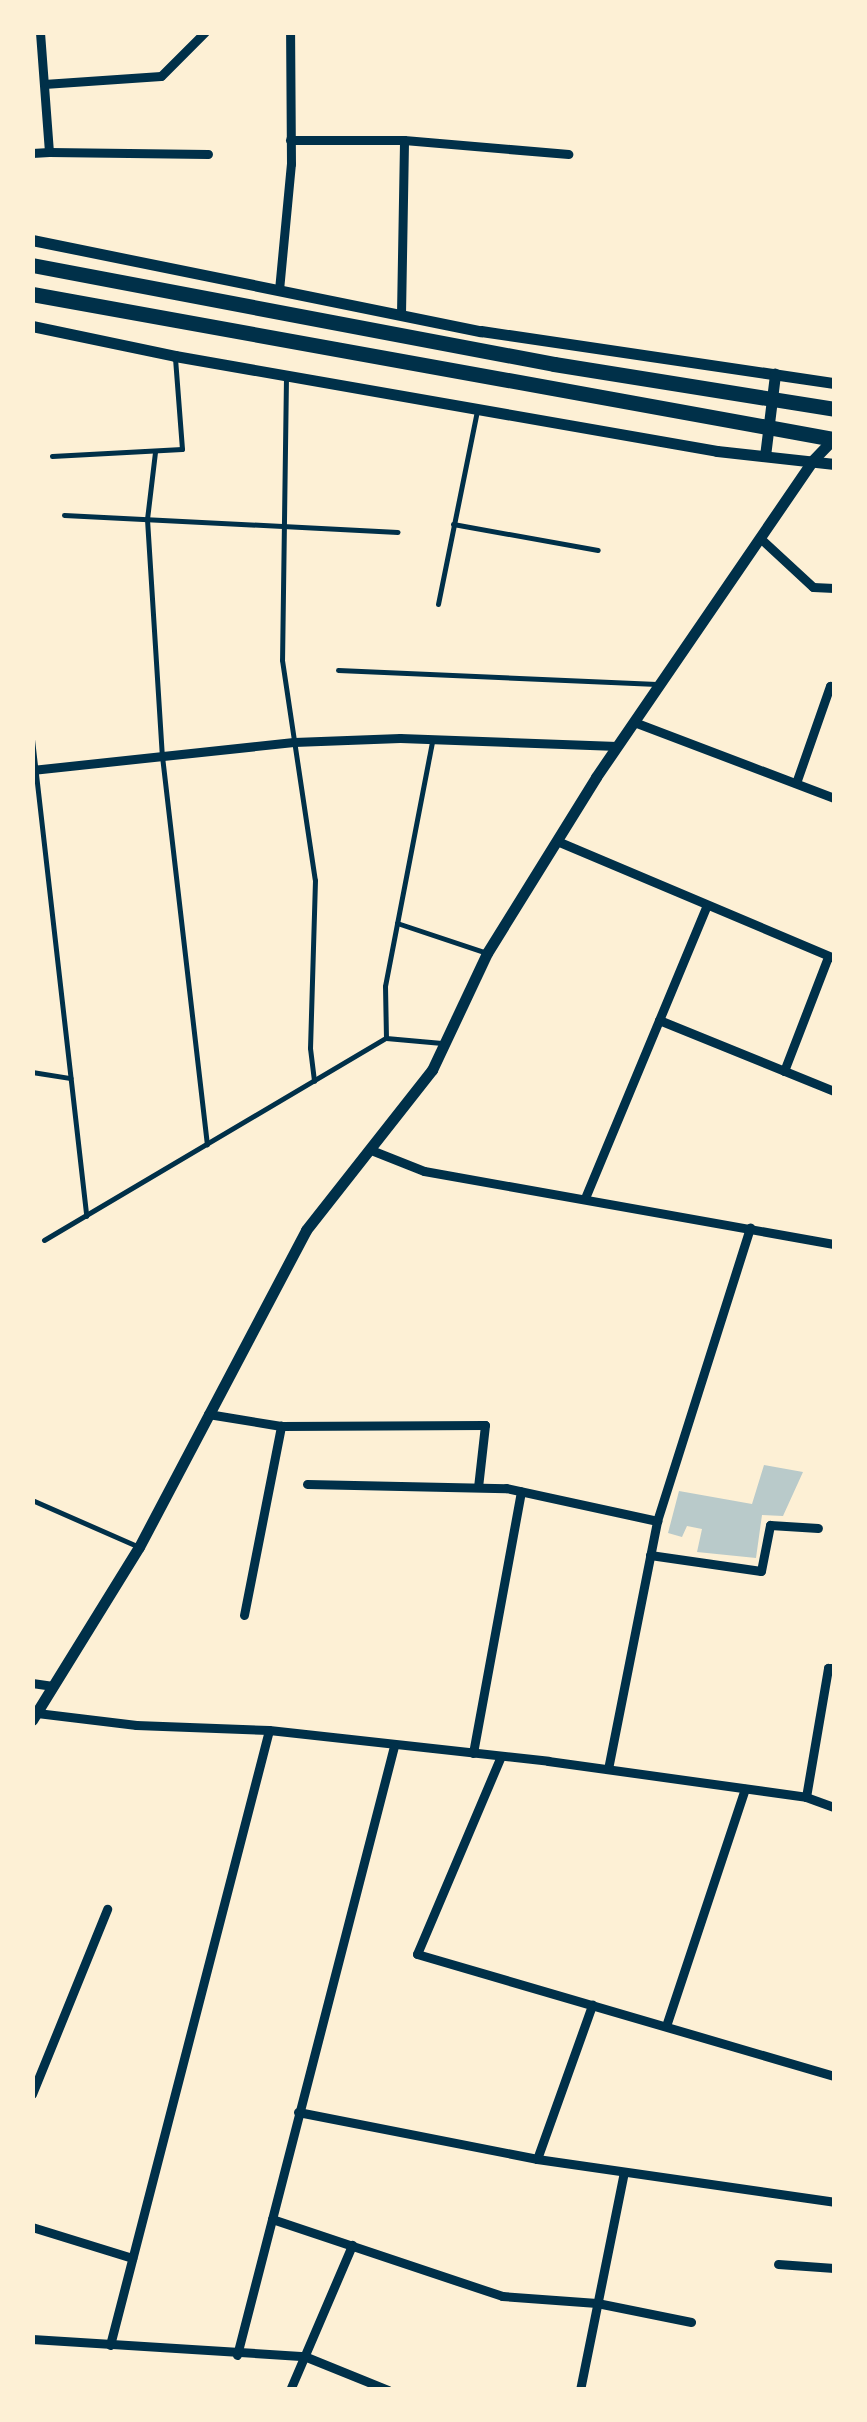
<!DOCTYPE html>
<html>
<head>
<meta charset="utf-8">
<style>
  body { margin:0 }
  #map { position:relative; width:867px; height:2422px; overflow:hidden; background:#fdf0d5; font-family:"Noto Sans",sans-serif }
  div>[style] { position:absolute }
  .green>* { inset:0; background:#b9caca }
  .service>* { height:5px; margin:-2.5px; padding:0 2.5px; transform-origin:2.5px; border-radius:2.5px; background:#003049 }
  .minor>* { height:9px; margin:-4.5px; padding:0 4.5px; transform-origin:4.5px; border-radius:4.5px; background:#003049 }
  .tertiary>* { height:11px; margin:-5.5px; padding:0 5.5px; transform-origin:5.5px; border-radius:5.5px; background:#003049 }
  .trunk>* { height:15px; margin:-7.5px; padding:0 7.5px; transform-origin:7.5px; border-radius:7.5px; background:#003049 }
  span { translate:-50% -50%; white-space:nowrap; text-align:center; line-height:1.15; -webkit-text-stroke:8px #fdf0d5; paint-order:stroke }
  .frame { position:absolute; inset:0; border:35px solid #fdf0d5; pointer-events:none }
</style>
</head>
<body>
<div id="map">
  <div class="green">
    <i style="clip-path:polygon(764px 1465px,803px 1472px,783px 1516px,762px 1515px,756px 1558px,697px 1552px,702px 1529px,687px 1526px,682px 1537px,668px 1533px,679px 1491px,752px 1504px)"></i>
  </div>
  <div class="service">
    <i style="left:286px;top:377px;width:283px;rotate:90.8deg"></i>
    <i style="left:282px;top:660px;width:222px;rotate:81.5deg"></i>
    <i style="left:315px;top:880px;width:168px;rotate:91.7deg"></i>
    <i style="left:310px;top:1048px;width:33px;rotate:83deg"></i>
    <i style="left:155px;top:452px;width:67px;rotate:96.8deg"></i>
    <i style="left:147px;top:519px;width:237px;rotate:86.4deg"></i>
    <i style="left:162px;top:756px;width:391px;rotate:83.4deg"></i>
    <i style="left:52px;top:456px;width:130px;rotate:-3.1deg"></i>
    <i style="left:182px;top:449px;width:90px;rotate:-94.4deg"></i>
    <i style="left:64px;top:515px;width:334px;rotate:2.9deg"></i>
    <i style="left:453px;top:524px;width:147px;rotate:10.2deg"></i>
    <i style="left:438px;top:604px;width:198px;rotate:-78.6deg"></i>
    <i style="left:338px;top:670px;width:319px;rotate:2.5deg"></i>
    <i style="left:32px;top:739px;width:480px;rotate:83.5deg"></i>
    <i style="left:397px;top:923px;width:92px;rotate:18.4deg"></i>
    <i style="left:386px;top:1038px;width:52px;rotate:-91.1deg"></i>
    <i style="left:385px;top:986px;width:249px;rotate:-79.1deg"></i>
    <i style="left:32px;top:1072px;width:39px;rotate:9deg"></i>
    <i style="left:44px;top:1240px;width:397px;rotate:-30.6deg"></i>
    <i style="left:386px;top:1038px;width:56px;rotate:5.1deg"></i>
    <i style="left:32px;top:1500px;width:117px;rotate:23.7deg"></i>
  </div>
  <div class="minor">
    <i style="left:44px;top:84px;width:117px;rotate:-3.9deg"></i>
    <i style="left:161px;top:76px;width:62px;rotate:-45deg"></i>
    <i style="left:290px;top:140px;width:114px"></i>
    <i style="left:404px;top:140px;width:165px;rotate:4.9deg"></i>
    <i style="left:49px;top:152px;width:159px;rotate:0.7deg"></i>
    <i style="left:32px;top:153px;width:17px;rotate:-3deg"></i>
    <i style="left:49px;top:152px;width:120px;rotate:-94.3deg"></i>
    <i style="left:279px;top:290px;width:127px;rotate:-84.6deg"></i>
    <i style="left:291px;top:164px;width:132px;rotate:-90.4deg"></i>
    <i style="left:401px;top:314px;width:174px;rotate:-89deg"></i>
    <i style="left:760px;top:538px;width:72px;rotate:42.8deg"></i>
    <i style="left:813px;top:587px;width:21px;rotate:3deg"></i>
    <i style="left:634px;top:722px;width:214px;rotate:20.8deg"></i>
    <i style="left:32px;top:770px;width:263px;rotate:-6.1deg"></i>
    <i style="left:294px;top:742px;width:106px;rotate:-2.2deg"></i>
    <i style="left:400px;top:738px;width:217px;rotate:2.1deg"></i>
    <i style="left:796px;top:783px;width:103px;rotate:-70.7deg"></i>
    <i style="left:830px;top:686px;width:4px;rotate:14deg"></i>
    <i style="left:557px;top:841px;width:301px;rotate:22.9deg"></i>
    <i style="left:659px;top:1020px;width:189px;rotate:22.1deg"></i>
    <i style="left:784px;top:1071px;width:122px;rotate:-68.9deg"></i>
    <i style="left:371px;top:1150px;width:57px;rotate:21.6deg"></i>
    <i style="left:424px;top:1171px;width:416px;rotate:10.1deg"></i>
    <i style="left:585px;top:1198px;width:317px;rotate:-67.4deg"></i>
    <i style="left:208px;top:1414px;width:74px;rotate:9.3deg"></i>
    <i style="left:307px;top:1484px;width:199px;rotate:1.2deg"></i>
    <i style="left:506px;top:1488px;width:155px;rotate:12.3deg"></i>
    <i style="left:650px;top:1555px;width:112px;rotate:8.2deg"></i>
    <i style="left:761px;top:1571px;width:47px;rotate:-78.9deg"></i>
    <i style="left:770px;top:1525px;width:48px;rotate:3.6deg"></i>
    <i style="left:244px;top:1615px;width:193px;rotate:-78.9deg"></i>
    <i style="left:281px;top:1426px;width:204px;rotate:-0.3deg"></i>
    <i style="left:485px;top:1425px;width:62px;rotate:96.4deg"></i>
    <i style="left:32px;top:1683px;width:21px;rotate:8deg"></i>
    <i style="left:37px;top:1713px;width:100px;rotate:6.9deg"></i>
    <i style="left:136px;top:1725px;width:133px;rotate:2.2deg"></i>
    <i style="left:269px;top:1730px;width:281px;rotate:6.3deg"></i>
    <i style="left:548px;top:1761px;width:260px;rotate:7.9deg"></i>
    <i style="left:806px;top:1797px;width:30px;rotate:20deg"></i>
    <i style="left:473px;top:1753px;width:266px;rotate:-79.6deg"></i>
    <i style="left:501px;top:1756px;width:215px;rotate:113deg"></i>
    <i style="left:417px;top:1954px;width:434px;rotate:16.3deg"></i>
    <i style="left:608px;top:1769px;width:253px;rotate:-78.8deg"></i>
    <i style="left:657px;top:1521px;width:308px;rotate:-72.4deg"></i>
    <i style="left:806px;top:1797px;width:131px;rotate:-80.3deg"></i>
    <i style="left:828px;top:1668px;width:6px"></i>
    <i style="left:666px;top:2026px;width:250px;rotate:-71.6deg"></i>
    <i style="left:32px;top:2094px;width:200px;rotate:-67.9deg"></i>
    <i style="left:298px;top:2112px;width:244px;rotate:11.1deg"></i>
    <i style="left:537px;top:2159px;width:300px;rotate:8.2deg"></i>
    <i style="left:537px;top:2159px;width:164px;rotate:-70.3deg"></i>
    <i style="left:272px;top:2219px;width:243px;rotate:18.5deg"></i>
    <i style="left:502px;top:2296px;width:95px;rotate:4.2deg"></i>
    <i style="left:597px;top:2303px;width:96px;rotate:11.4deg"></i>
    <i style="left:32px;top:2227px;width:105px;rotate:17.2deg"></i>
    <i style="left:778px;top:2264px;width:56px;rotate:4.1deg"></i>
    <i style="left:32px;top:2339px;width:273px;rotate:3.6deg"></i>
    <i style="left:304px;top:2356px;width:91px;rotate:22deg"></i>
    <i style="left:110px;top:2345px;width:635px;rotate:-75.5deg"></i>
    <i style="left:237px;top:2355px;width:629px;rotate:-75.54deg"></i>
    <i style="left:290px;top:2390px;width:158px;rotate:-66.8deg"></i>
    <i style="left:580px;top:2390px;width:222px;rotate:-78.6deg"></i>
  </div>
  <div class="tertiary">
    <i style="left:32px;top:240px;width:458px;rotate:11.5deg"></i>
    <i style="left:481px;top:331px;width:357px;rotate:8.4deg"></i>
    <i style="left:32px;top:326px;width:146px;rotate:11.8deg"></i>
    <i style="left:175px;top:356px;width:550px;rotate:9.94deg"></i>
    <i style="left:717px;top:451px;width:118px;rotate:6.3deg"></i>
    <i style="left:765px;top:456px;width:83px;rotate:-83deg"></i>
    <i style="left:32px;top:1720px;width:203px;rotate:-58.3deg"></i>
    <i style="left:139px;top:1547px;width:358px;rotate:-62.2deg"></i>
    <i style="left:306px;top:1230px;width:204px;rotate:-51.8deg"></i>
    <i style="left:432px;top:1070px;width:129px;rotate:-64.8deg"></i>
    <i style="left:487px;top:953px;width:207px;rotate:-58.2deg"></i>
    <i style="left:596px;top:777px;width:384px;rotate:-55.6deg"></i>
    <i style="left:813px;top:460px;width:30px;rotate:-46deg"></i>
  </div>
  <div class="trunk">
    <i style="left:32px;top:265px;width:531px;rotate:10.74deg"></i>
    <i style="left:554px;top:364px;width:284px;rotate:9.1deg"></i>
    <i style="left:32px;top:294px;width:815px;rotate:10.25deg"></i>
  </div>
  <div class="frame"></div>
</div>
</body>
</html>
